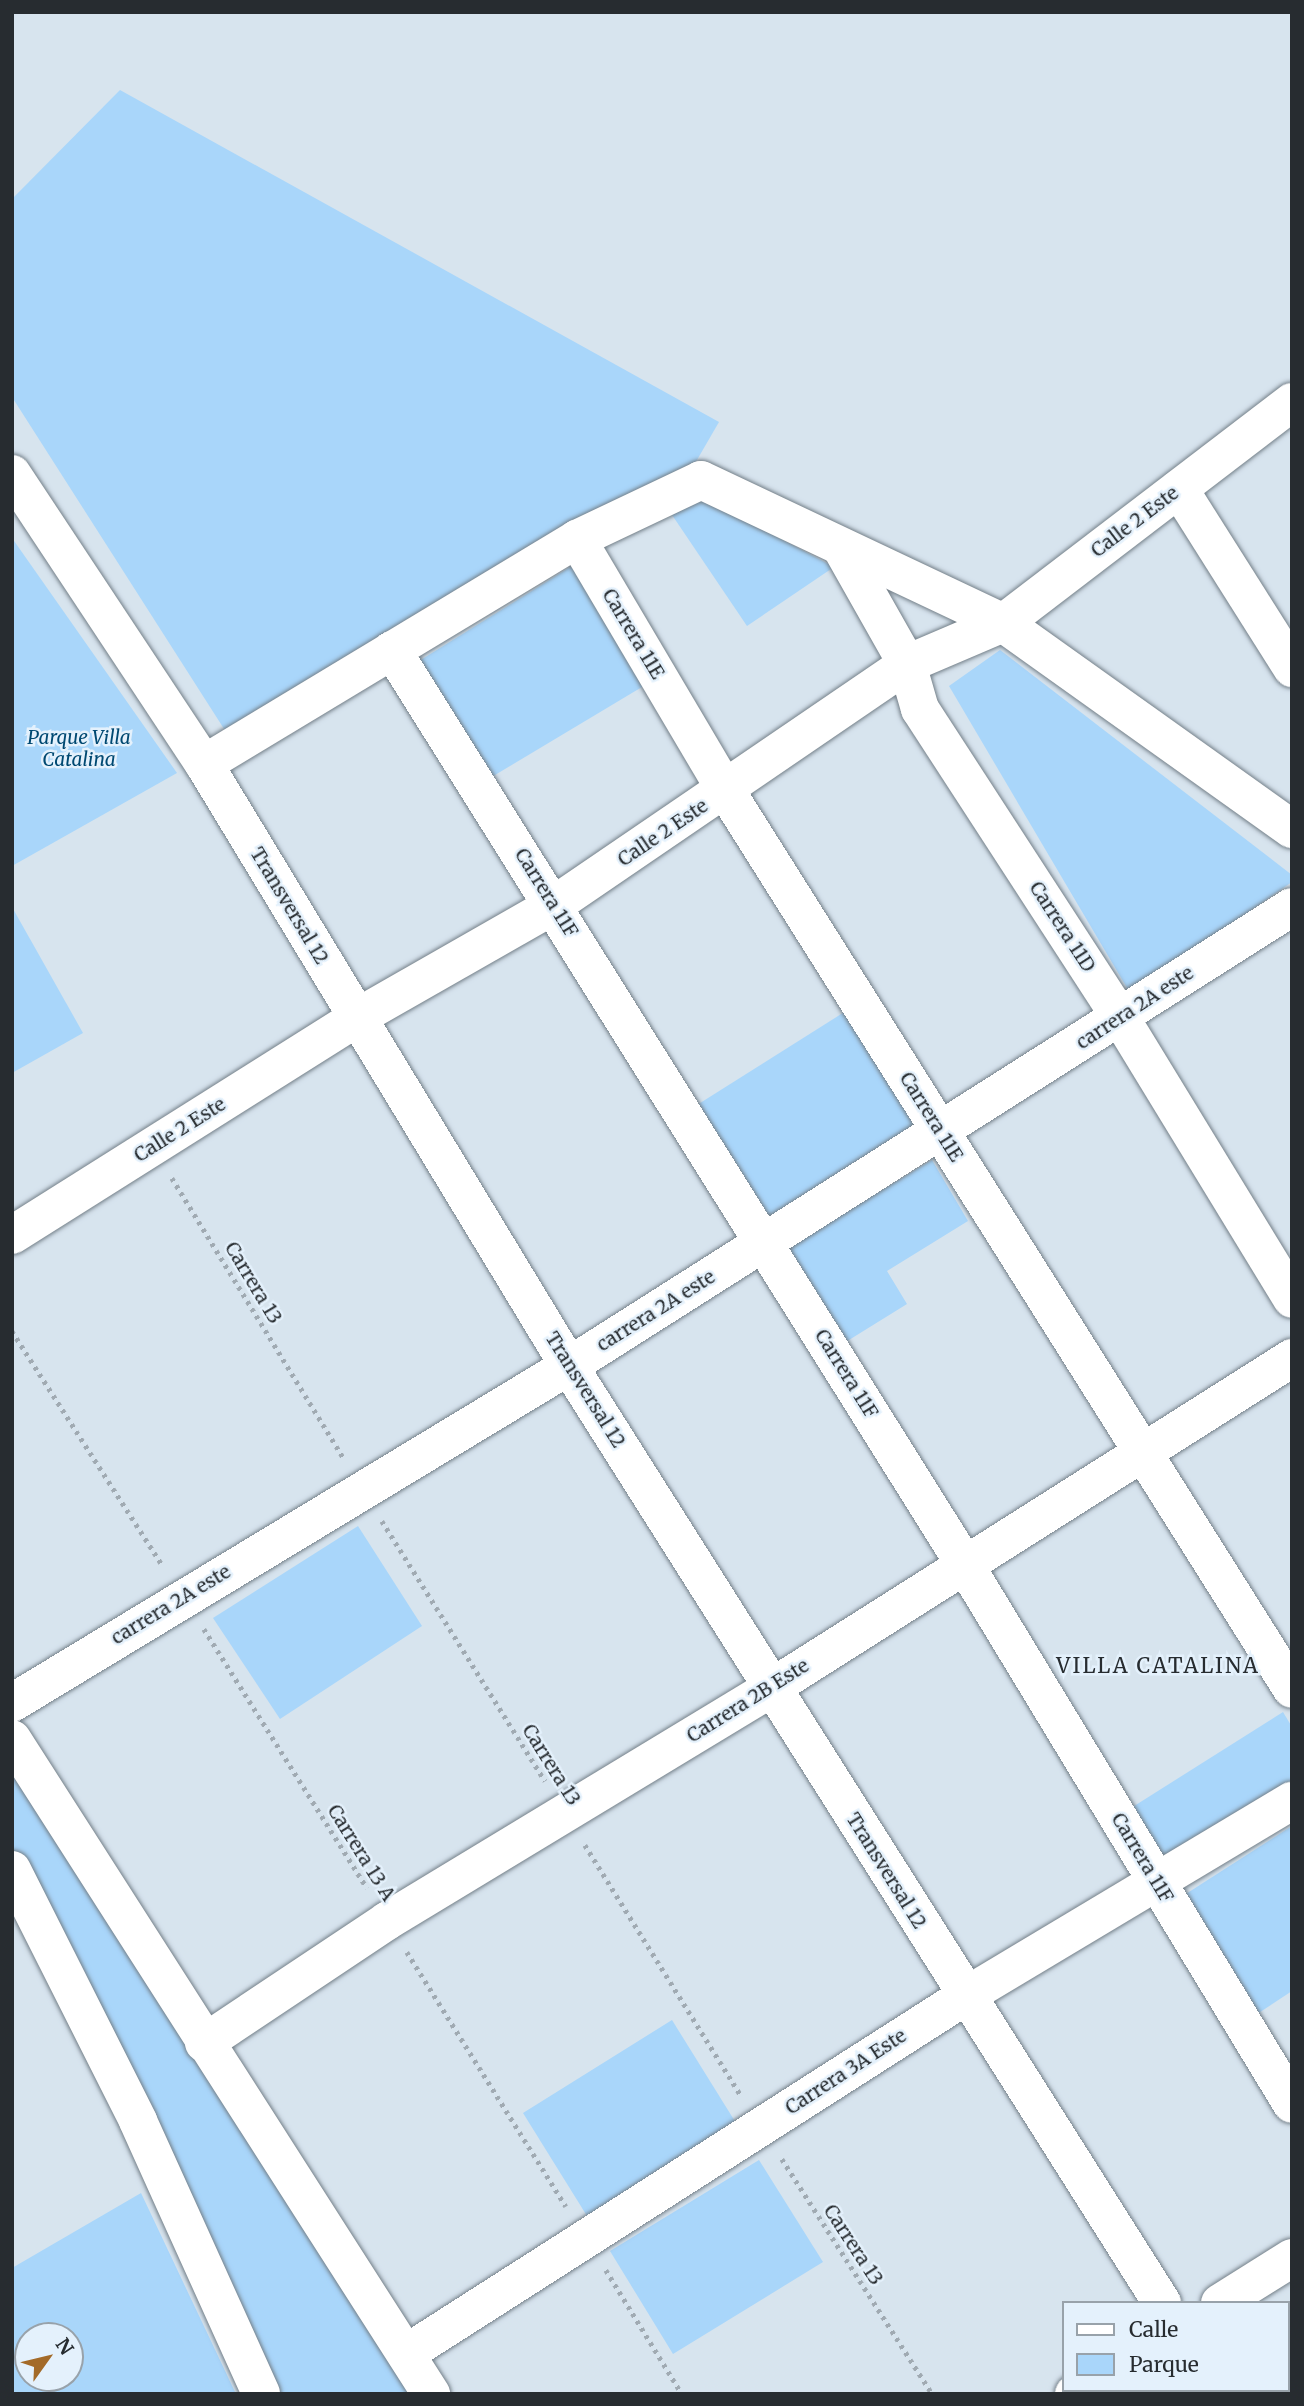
<!DOCTYPE html>
<html>
<head>
<meta charset="utf-8">
<style>
  body { margin:0 }
  #map { position:relative; width:1304px; height:2406px; overflow:hidden; background:#d7e4ee; font-family:Merriweather,serif }
  div>[style] { position:absolute }
  .green>* { inset:0; background:#a9d6fa }
  .path>* { height:4.5px; margin-top:-2.25px; transform-origin:0; background:repeating-linear-gradient(90deg,#a0aab2 0 3.5px,transparent 0 8.5px) }
  .roads { filter:drop-shadow(0 0 2px #737f88) drop-shadow(0 0 2px #737f88) }
  .minor>* { height:38px; margin:-19px; padding:0 19px; transform-origin:19px; border-radius:19px; background:#fff }
  span { translate:-50% -50%; white-space:nowrap; text-align:center; line-height:1.15; -webkit-text-stroke:5px #e4f1fc; paint-order:stroke }
  .street-label { font-size:19px; color:#272c30 }
  .park-label { font-size:19px; color:#004972; font-style:italic }
  .neighbourhood-label { font-size:21px; color:#272c30; letter-spacing:2px }
  .frame { position:absolute; inset:0; border:14px solid #272c30; pointer-events:none }
  .legend { position:absolute; left:1062px; top:2301px; width:228px; height:91px; box-sizing:border-box; background:#e4f1fc; border:2px solid #98a2aa; margin:0; padding:9px 12px; list-style:none; font-size:21px; color:#272c30 }
  .legend li { display:flex; align-items:center; gap:14px; height:35px }
  .legend b { width:35px; border:2px solid #98a2aa }
  .north { position:absolute; left:14px; top:2322px; width:70px; height:70px; box-sizing:border-box; background:#e4f1fc; border:2px solid #98a2aa; border-radius:50%; rotate:56deg; font-size:19px; font-weight:700; line-height:28px; text-align:center; color:#272c30 }
  .north::after { content:''; display:block; margin:auto; width:24px; height:32px; background:#a36a28; clip-path:polygon(50% 0,100% 100%,50% 72%,0 100%) }
</style>
</head>
<body>
<div id="map">
  <div class="green">
    <i style="clip-path:polygon(120px 90px,719px 422px,690px 472px,226px 732px,12px 397px,12px 199px)"></i>
    <i style="clip-path:polygon(692px 492px,834px 567px,747px 626px,666px 506px)"></i>
    <i style="clip-path:polygon(12px 538px,177px 773px,12px 866px)"></i>
    <i style="clip-path:polygon(575px 564px,647px 684px,490px 778px,419px 661px)"></i>
    <i style="clip-path:polygon(1000px 650px,1292px 875px,1292px 882px,1130px 993px,949px 686px)"></i>
    <i style="clip-path:polygon(12px 907px,83px 1033px,12px 1073px)"></i>
    <i style="clip-path:polygon(846px 1011px,919px 1125px,761px 1225px,689px 1110px)"></i>
    <i style="clip-path:polygon(932px 1160px,968px 1221px,887px 1271px,907px 1304px,836px 1348px,778px 1253px)"></i>
    <i style="clip-path:polygon(358px 1526px,422px 1626px,280px 1719px,213px 1618px)"></i>
    <i style="clip-path:polygon(1283px 1712px,1292px 1727px,1292px 1783px,1166px 1859px,1131px 1808px)"></i>
    <i style="clip-path:polygon(12px 1763px,425px 2394px,268px 2394px,12px 1853px)"></i>
    <i style="clip-path:polygon(1292px 1826px,1292px 1991px,1254px 2016px,1178px 1899px)"></i>
    <i style="clip-path:polygon(672px 2020px,736px 2123px,587px 2216px,523px 2113px)"></i>
    <i style="clip-path:polygon(759px 2160px,823px 2262px,673px 2354px,610px 2251px)"></i>
    <i style="clip-path:polygon(evenodd,141px 2193px,236px 2394px,12px 2394px,12px 2268px,141px 2193px,28px 2336px,70px 2336px,70px 2378px,28px 2378px,28px 2336px)"></i>
  </div>
  <div class="path">
    <i style="left:172px;top:1178px;width:327px;rotate:58.5deg"></i>
    <i style="left:12px;top:1331px;width:279px;rotate:57.3deg"></i>
    <i style="left:382px;top:1521px;width:307px;rotate:57.9deg"></i>
    <i style="left:204px;top:1629px;width:306px;rotate:57.8deg"></i>
    <i style="left:585px;top:1845px;width:296px;rotate:58.1deg"></i>
    <i style="left:407px;top:1952px;width:300px;rotate:58deg"></i>
    <i style="left:782px;top:2159px;width:279px;rotate:57.4deg"></i>
    <i style="left:606px;top:2270px;width:145px;rotate:58.5deg"></i>
  </div>
  <div class="roads">
    <div class="minor">
      <i style="left:12px;top:474px;width:348px;rotate:56.5deg"></i>
      <i style="left:204px;top:764px;width:704px;rotate:58.77deg"></i>
      <i style="left:569px;top:1366px;width:1109px;rotate:57.67deg"></i>
      <i style="left:1179px;top:489px;width:212px;rotate:57.7deg"></i>
      <i style="left:577px;top:539px;width:293px;rotate:59.4deg"></i>
      <i style="left:726px;top:791px;width:1061px;rotate:57.78deg"></i>
      <i style="left:842px;top:549px;width:132px;rotate:60.5deg"></i>
      <i style="left:907px;top:664px;width:47px;rotate:73.9deg"></i>
      <i style="left:920px;top:709px;width:367px;rotate:57deg"></i>
      <i style="left:1120px;top:1017px;width:330px;rotate:58.6deg"></i>
      <i style="left:392px;top:650px;width:1080px;rotate:57.94deg"></i>
      <i style="left:965px;top:1565px;width:630px;rotate:58.76deg"></i>
      <i style="left:204px;top:764px;width:436px;rotate:-31.1deg"></i>
      <i style="left:577px;top:539px;width:137px;rotate:-25.4deg"></i>
      <i style="left:701px;top:480px;width:334px;rotate:25.3deg"></i>
      <i style="left:1003px;top:623px;width:355px;rotate:35.5deg"></i>
      <i style="left:12px;top:1235px;width:407px;rotate:-32.2deg"></i>
      <i style="left:356px;top:1018px;width:228px;rotate:-29.7deg"></i>
      <i style="left:554px;top:905px;width:427px;rotate:-34.3deg"></i>
      <i style="left:907px;top:664px;width:104px;rotate:-23.1deg"></i>
      <i style="left:1003px;top:623px;width:364px;rotate:-37.4deg"></i>
      <i style="left:12px;top:1703px;width:651px;rotate:-31.18deg"></i>
      <i style="left:569px;top:1366px;width:856px;rotate:-32.41deg"></i>
      <i style="left:12px;top:1739px;width:778px;rotate:57.39deg"></i>
      <i style="left:12px;top:1870px;width:281px;rotate:63.3deg"></i>
      <i style="left:138px;top:2121px;width:299px;rotate:65.7deg"></i>
      <i style="left:204px;top:2043px;width:220px;rotate:-33.7deg"></i>
      <i style="left:387px;top:1921px;width:449px;rotate:-31.2deg"></i>
      <i style="left:771px;top:1688px;width:617px;rotate:-32.35deg"></i>
      <i style="left:1220px;top:2303px;width:85px;rotate:-32deg"></i>
      <i style="left:407px;top:2353px;width:661px;rotate:-32.58deg"></i>
      <i style="left:964px;top:1997px;width:382px;rotate:-30.9deg"></i>
      <i style="left:1216px;top:2390px;width:4px;rotate:63deg"></i>
      <i style="left:1074px;top:2394px;width:6px;rotate:-39deg"></i>
    </div>
  </div>
  <div class="street-label">
    <span style="left:1135px;top:522px;rotate:-37deg">Calle 2 Este</span>
    <span style="left:633px;top:634px;rotate:59deg">Carrera 11E</span>
    <span style="left:663px;top:833px;rotate:-34deg">Calle 2 Este</span>
    <span style="left:546px;top:893px;rotate:58deg">Carrera 11F</span>
    <span style="left:289px;top:906px;rotate:59deg">Transversal 12</span>
    <span style="left:1062px;top:927px;rotate:57deg">Carrera 11D</span>
    <span style="left:1135px;top:1008px;rotate:-33deg">carrera 2A este</span>
    <span style="left:931px;top:1117px;rotate:58deg">Carrera 11E</span>
    <span style="left:180px;top:1130px;rotate:-32deg">Calle 2 Este</span>
    <span style="left:253px;top:1283px;rotate:59deg">Carrera 13</span>
    <span style="left:656px;top:1311px;rotate:-32deg">carrera 2A este</span>
    <span style="left:846px;top:1374px;rotate:58deg">Carrera 11F</span>
    <span style="left:585px;top:1390px;rotate:58deg">Transversal 12</span>
    <span style="left:171px;top:1605px;rotate:-31deg">carrera 2A este</span>
    <span style="left:748px;top:1701px;rotate:-32deg">Carrera 2B Este</span>
    <span style="left:551px;top:1765px;rotate:58deg">Carrera 13</span>
    <span style="left:361px;top:1853px;rotate:58deg">Carrera 13 A</span>
    <span style="left:1142px;top:1858px;rotate:59deg">Carrera 11F</span>
    <span style="left:886px;top:1871px;rotate:58deg">Transversal 12</span>
    <span style="left:846px;top:2072px;rotate:-33deg">Carrera 3A Este</span>
    <span style="left:853px;top:2245px;rotate:57deg">Carrera 13</span>
  </div>
  <div class="park-label">
    <span style="left:79px;top:749px">Parque Villa<br>Catalina</span>
  </div>
  <div class="neighbourhood-label">
    <span style="left:1158px;top:1666px">VILLA CATALINA</span>
  </div>
  <div class="frame"></div>
  <ul class="legend">
  <li><b style="height:9px;background:#fff"></b>Calle</li>
  <li><b style="height:19px;background:#a9d6fa"></b>Parque</li>
  </ul>
  <div class="north">N</div>
</div>
</body>
</html>
